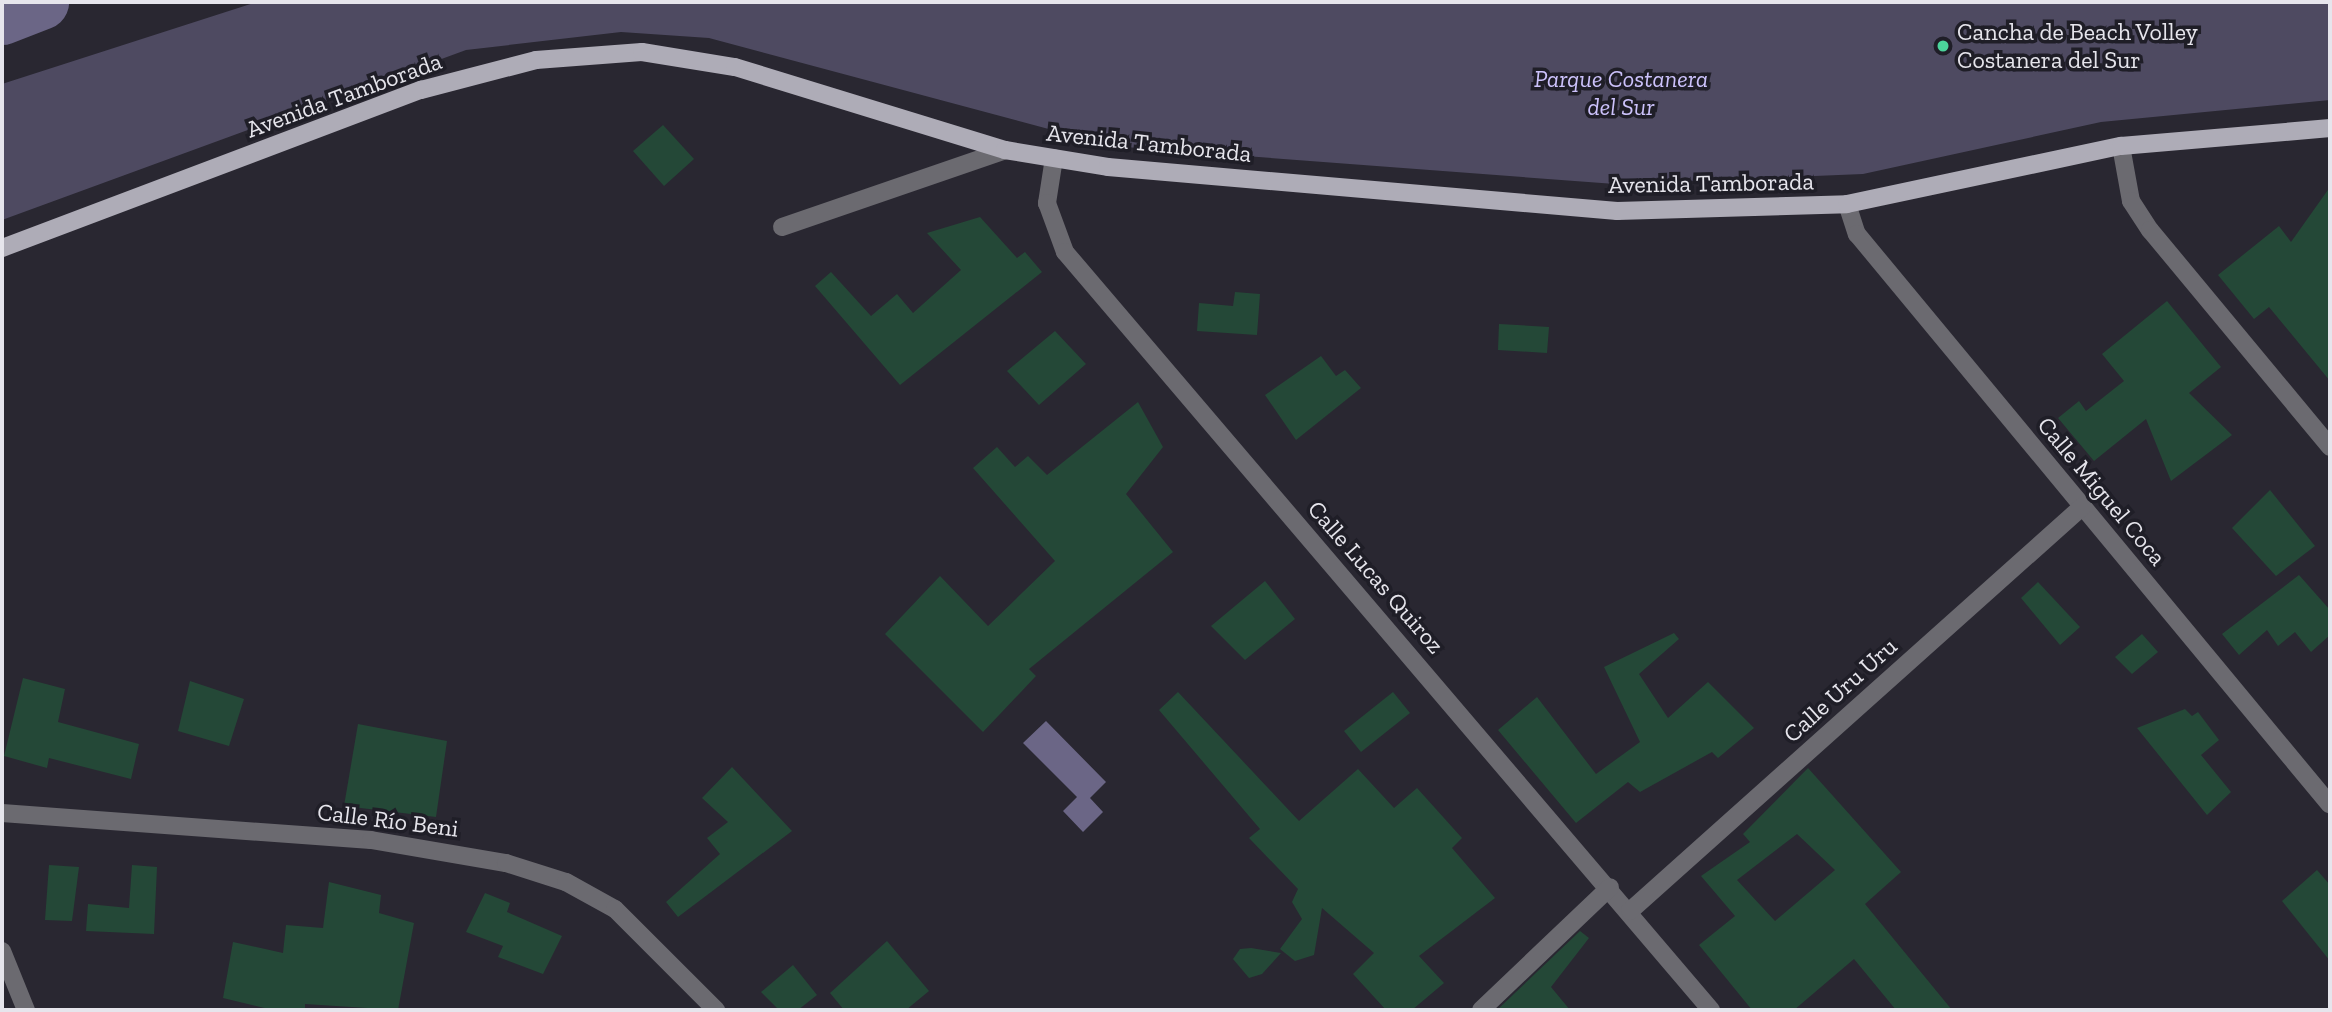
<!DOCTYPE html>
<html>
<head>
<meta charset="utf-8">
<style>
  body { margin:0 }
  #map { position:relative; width:2332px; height:1012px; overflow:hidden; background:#292731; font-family:"Zilla Slab",serif }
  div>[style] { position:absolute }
  .green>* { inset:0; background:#4e4a61 }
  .water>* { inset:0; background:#6b6686 }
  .river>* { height:56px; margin:-28px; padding:0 28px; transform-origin:28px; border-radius:28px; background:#6b6686 }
  .building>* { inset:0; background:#244837 }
  .minor>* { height:18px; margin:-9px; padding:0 9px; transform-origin:9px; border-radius:9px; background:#6b6a70 }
  .major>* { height:18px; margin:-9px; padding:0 9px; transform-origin:9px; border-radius:9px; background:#aeacb7 }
  .dots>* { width:19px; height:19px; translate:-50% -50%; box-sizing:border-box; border:4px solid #1f1e27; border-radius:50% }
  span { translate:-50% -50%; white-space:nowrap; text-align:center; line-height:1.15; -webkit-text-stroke:7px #1f1e27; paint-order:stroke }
  .poi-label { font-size:24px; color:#e6e5ec }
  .left { translate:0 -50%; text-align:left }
  .park-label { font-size:24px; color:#ccc2fb; font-style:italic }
  .street-label { font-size:24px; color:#e6e5ec }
  .frame { position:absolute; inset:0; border:4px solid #e6e5ec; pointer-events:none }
</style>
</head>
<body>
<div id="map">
  <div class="green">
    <i style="clip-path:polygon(257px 2px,2330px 2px,2330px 100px,2101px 122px,1863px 174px,1615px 184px,1112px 146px,709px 38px,621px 32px,466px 50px,2px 220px,2px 84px)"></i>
  </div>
  <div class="water">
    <i style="clip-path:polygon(1046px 721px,1106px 782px,1090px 798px,1103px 812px,1083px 832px,1063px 811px,1077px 797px,1023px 743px)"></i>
  </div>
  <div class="river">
    <i style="left:2px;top:17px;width:42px;rotate:-21deg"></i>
  </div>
  <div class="building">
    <i style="clip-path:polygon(663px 125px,694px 159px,664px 186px,633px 151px)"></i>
    <i style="clip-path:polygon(2330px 187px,2330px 381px,2269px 307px,2254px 319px,2218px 275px,2279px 226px,2291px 242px)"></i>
    <i style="clip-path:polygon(980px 217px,1017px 258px,1025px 252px,1042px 272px,900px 385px,815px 286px,831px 272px,871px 316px,897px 294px,913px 313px,961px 270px,927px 233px)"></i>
    <i style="clip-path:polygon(1235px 292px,1260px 294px,1257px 335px,1197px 331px,1199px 303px,1233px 306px)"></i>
    <i style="clip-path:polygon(2167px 301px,2221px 367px,2189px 393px,2232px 435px,2171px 481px,2146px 419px,2094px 461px,2058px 418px,2079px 401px,2086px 411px,2124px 381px,2102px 354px)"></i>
    <i style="clip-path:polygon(1499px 324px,1549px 327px,1547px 353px,1498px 350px)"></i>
    <i style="clip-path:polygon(1055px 331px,1086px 364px,1039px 405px,1007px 371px)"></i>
    <i style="clip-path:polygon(1321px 356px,1336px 376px,1345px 370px,1361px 388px,1296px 440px,1265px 395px)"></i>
    <i style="clip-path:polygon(1138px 402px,1163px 447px,1126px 494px,1173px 552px,1029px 669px,1036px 676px,983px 732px,885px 634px,940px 576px,988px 626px,1055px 561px,973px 468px,997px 447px,1015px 467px,1028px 456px,1047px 475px)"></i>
    <i style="clip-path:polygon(2270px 490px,2315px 546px,2276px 576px,2232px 528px)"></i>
    <i style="clip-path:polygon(2299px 575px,2330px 610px,2330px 635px,2311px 652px,2295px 632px,2278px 646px,2267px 630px,2239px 655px,2222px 634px)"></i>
    <i style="clip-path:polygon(1265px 581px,1295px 619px,1245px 660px,1211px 626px)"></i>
    <i style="clip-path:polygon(2038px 582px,2080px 627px,2060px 645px,2021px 598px)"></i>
    <i style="clip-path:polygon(1674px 633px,1679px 639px,1639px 674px,1668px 718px,1708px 682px,1754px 728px,1718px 758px,1712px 752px,1640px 792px,1628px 782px,1576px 823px,1498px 730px,1537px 697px,1596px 774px,1640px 742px,1604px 667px)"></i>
    <i style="clip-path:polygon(2142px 634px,2158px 652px,2132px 674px,2115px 657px)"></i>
    <i style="clip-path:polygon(23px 678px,65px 689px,58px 722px,139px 744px,131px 779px,49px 758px,47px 768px,4px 756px)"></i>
    <i style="clip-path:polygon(190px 681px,244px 699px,229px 746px,178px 731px)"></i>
    <i style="clip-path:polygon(1178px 692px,1299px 821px,1358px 769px,1394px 808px,1417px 788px,1462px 838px,1452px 848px,1495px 898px,1419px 956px,1444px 983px,1412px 1010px,1386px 1010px,1353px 974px,1374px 953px,1322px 908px,1314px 955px,1295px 961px,1280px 949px,1302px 919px,1292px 902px,1298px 889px,1249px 838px,1260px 829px,1159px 710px)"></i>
    <i style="clip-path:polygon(1393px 692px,1410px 713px,1361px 752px,1344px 731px)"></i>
    <i style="clip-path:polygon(2185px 709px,2192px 716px,2198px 712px,2219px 740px,2201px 755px,2231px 792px,2207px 815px,2137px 728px)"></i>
    <i style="clip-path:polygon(358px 724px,447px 741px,436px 817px,344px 806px)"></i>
    <i style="clip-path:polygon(732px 767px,792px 831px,678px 917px,666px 902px,720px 854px,707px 838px,728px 822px,702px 798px)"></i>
    <i style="clip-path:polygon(evenodd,1808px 768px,1901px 872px,1865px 904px,1952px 1010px,1896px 1010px,1854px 959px,1794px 1010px,1752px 1010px,1699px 945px,1735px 916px,1701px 876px,1750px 842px,1743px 834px,1808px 768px,1797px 834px,1835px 870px,1775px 921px,1737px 880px,1797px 834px)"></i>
    <i style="clip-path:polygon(49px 865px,79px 867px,72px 921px,45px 920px)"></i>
    <i style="clip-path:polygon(132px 865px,157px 867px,154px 934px,86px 931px,88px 904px,129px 908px)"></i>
    <i style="clip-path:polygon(2317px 870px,2330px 885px,2330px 961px,2282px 901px)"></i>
    <i style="clip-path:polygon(329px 882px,381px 895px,379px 913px,414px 923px,398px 1010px,305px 1004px,305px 1010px,273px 1010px,223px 998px,233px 942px,283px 953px,286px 925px,323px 928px)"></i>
    <i style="clip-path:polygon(485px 893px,510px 903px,507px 912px,562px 936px,543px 974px,498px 957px,503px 946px,466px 932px)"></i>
    <i style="clip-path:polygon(1580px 931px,1589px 938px,1551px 987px,1570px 1010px,1497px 1010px)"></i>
    <i style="clip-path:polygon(887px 941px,929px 991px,906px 1010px,844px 1010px,830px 993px)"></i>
    <i style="clip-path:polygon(1240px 949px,1251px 948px,1281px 953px,1262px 974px,1249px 978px,1233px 959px)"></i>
    <i style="clip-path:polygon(793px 965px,817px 995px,798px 1010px,779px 1010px,761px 992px)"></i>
  </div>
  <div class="minor">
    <i style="left:2121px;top:146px;width:56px;rotate:79.7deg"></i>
    <i style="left:2131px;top:201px;width:35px;rotate:57deg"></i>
    <i style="left:2150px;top:230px;width:282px;rotate:50.3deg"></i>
    <i style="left:1054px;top:158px;width:46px;rotate:98.8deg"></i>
    <i style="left:1047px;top:203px;width:52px;rotate:69.8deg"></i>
    <i style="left:1065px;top:252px;width:996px;rotate:49.56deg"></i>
    <i style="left:1847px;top:204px;width:32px;rotate:72deg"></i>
    <i style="left:1857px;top:234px;width:741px;rotate:50.36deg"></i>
    <i style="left:782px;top:227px;width:236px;rotate:-19deg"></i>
    <i style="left:2px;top:813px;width:370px;rotate:4.2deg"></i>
    <i style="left:371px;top:840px;width:137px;rotate:9.7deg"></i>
    <i style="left:506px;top:863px;width:63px;rotate:17.6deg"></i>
    <i style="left:566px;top:882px;width:56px;rotate:28.9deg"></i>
    <i style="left:615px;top:909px;width:143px;rotate:45deg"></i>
    <i style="left:1630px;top:911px;width:608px;rotate:-41.8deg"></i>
    <i style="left:2px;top:951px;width:64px;rotate:67.9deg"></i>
    <i style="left:1481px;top:1010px;width:178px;rotate:-43.6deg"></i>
  </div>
  <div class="major">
    <i style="left:2px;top:248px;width:448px;rotate:-20.7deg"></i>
    <i style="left:421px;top:90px;width:119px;rotate:-14.6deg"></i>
    <i style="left:536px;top:60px;width:106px;rotate:-4.3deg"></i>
    <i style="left:642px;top:52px;width:94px;rotate:9.2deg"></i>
    <i style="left:735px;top:67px;width:282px;rotate:17.1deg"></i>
    <i style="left:1005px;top:150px;width:104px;rotate:9.4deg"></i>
    <i style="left:1108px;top:167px;width:511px;rotate:4.94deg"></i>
    <i style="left:1617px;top:211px;width:230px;rotate:-1.7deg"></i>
    <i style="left:1847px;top:204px;width:280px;rotate:-12deg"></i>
    <i style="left:2121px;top:146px;width:210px;rotate:-4.9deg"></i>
  </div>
  <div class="dots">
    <i style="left:1943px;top:46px;background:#4bd49b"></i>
  </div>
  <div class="poi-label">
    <span class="left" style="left:1957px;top:46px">Cancha de Beach Volley<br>Costanera del Sur</span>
  </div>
  <div class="park-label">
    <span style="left:1621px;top:93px">Parque Costanera<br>del Sur</span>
  </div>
  <div class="street-label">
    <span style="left:344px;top:95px;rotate:-20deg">Avenida Tamborada</span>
    <span style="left:1149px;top:143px;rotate:6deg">Avenida Tamborada</span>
    <span style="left:1711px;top:183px;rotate:-1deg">Avenida Tamborada</span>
    <span style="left:2102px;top:491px;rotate:50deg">Calle Miguel Coca</span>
    <span style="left:1376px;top:577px;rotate:49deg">Calle Lucas Quiroz</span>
    <span style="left:1840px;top:690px;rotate:-42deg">Calle Uru Uru</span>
    <span style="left:388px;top:820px;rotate:7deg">Calle Río Beni</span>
  </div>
  <div class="frame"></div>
</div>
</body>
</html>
